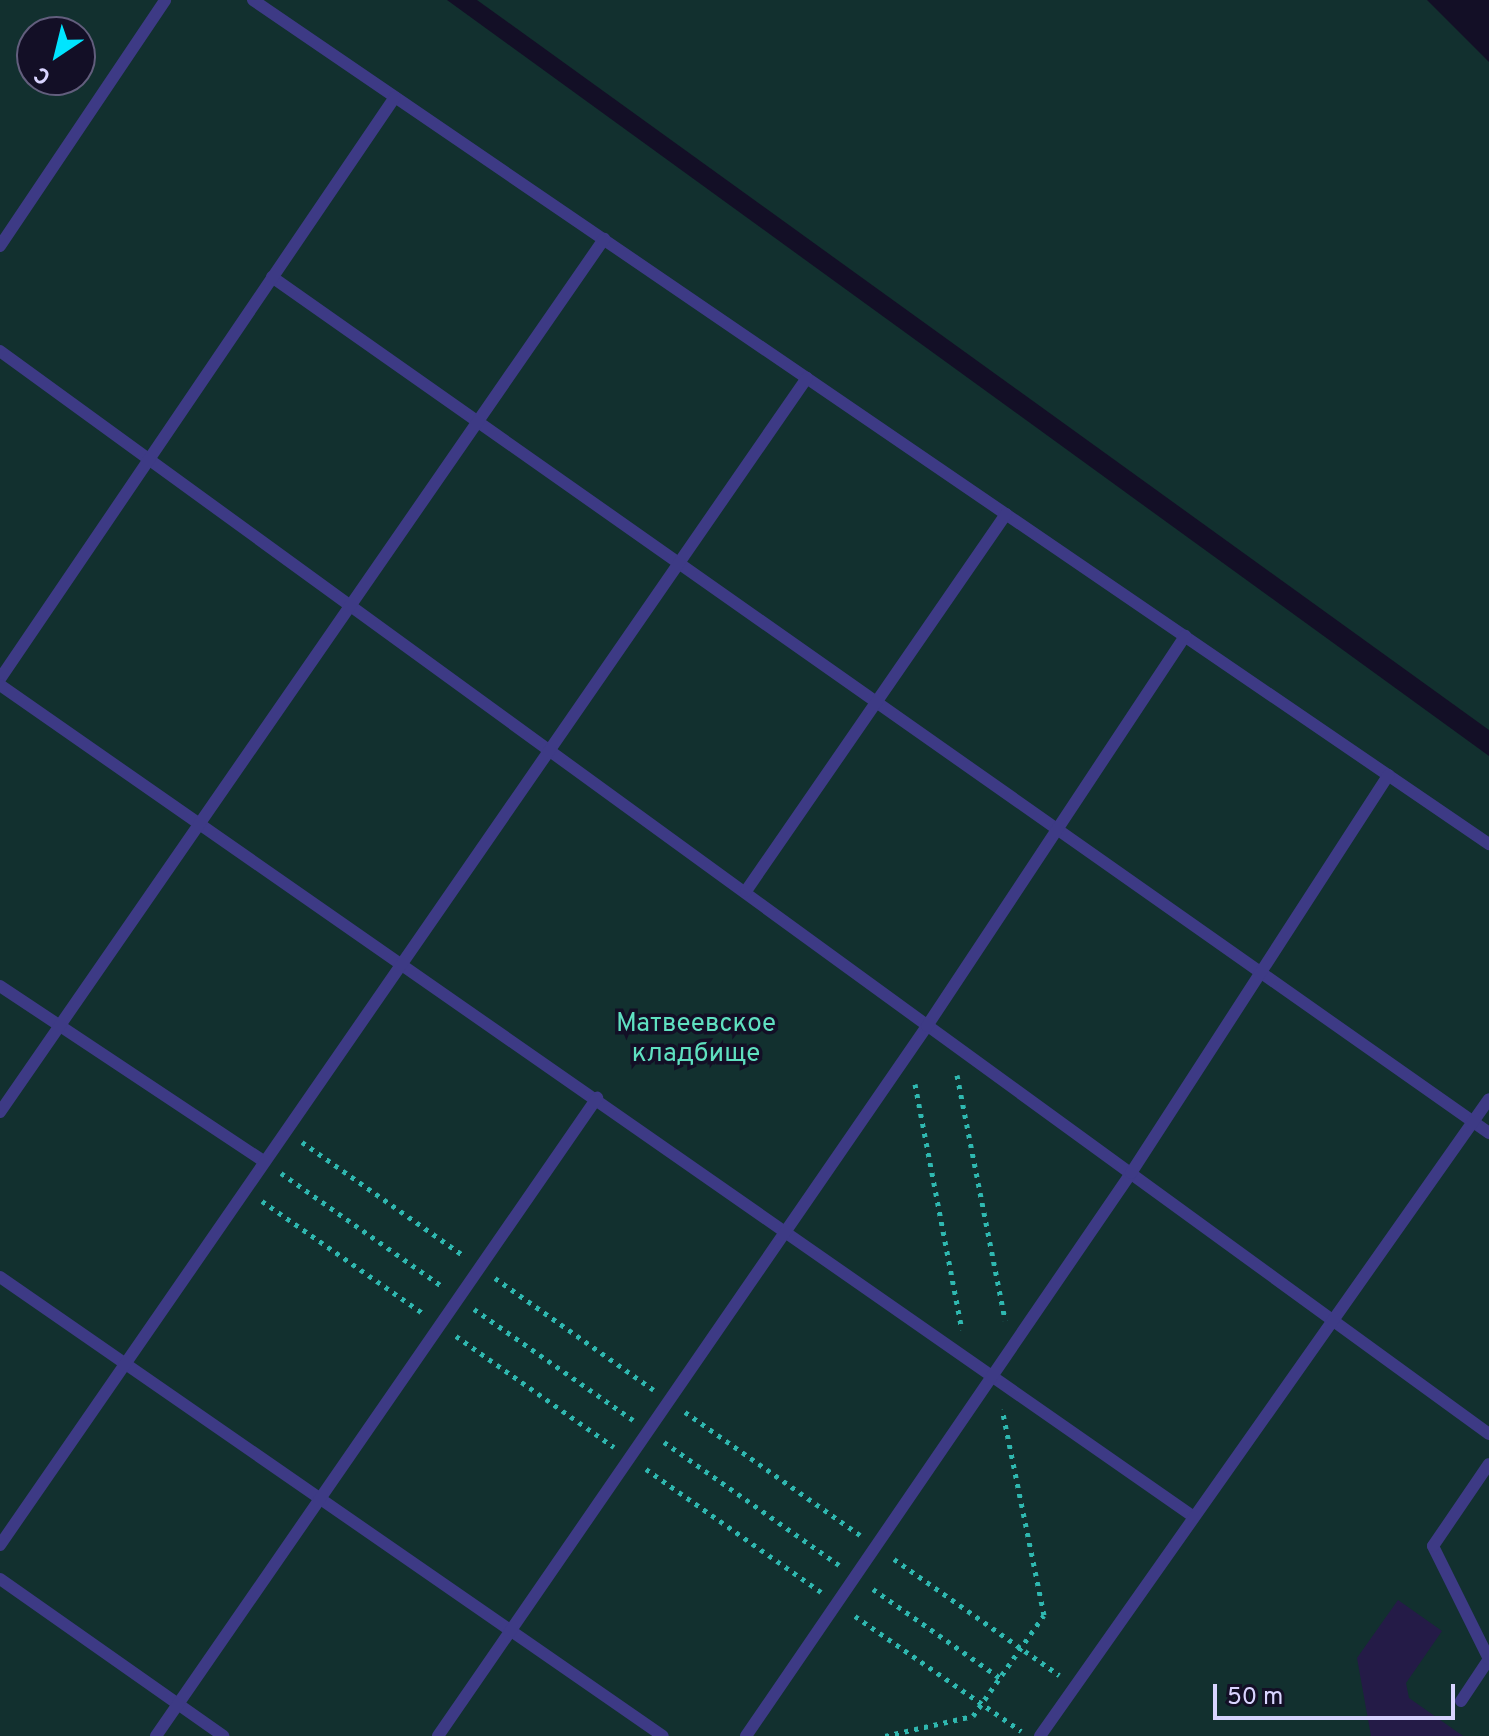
<!DOCTYPE html>
<html>
<head>
<meta charset="utf-8">
<style>
  body { margin:0 }
  #map { position:relative; width:1489px; height:1736px; overflow:hidden; background:#130f26; font-family:Overpass,sans-serif }
  div>[style] { position:absolute }
  .green>* { inset:0; background:#12302f }
  .building>* { inset:0; background:#241b47 }
  .path>* { height:5px; margin-top:-2.5px; transform-origin:0; background:repeating-linear-gradient(90deg,#2fb8b0 0 4px,transparent 0 10px) }
  .lane>* { height:12px; margin:-6px; padding:0 6px; transform-origin:6px; border-radius:6px; background:#3d3a85 }
  span { translate:-50% -50%; white-space:nowrap; text-align:center; line-height:1.15; -webkit-text-stroke:7px #130f26; paint-order:stroke }
  .park-label { font-size:26px; color:#5fe0c0 }
  .north { position:absolute; left:16px; top:16px; width:80px; height:80px; box-sizing:border-box; background:#130f26; border:2px solid #625e7d; border-radius:50%; rotate:215deg; font-size:22px; font-weight:700; line-height:32px; text-align:center; color:#d9d4ff }
  .north::after { content:''; display:block; margin:auto; width:28px; height:36px; background:#00e5ff; clip-path:polygon(50% 0,100% 100%,50% 72%,0 100%) }
  .scale { position:absolute; left:1213px; top:1684px; width:242px; height:36px; box-sizing:border-box; border:4px solid #d9d4ff; border-top:0; padding-left:10px; font-size:24px; line-height:28px; white-space:nowrap; color:#d9d4ff; -webkit-text-stroke:6px #130f26; paint-order:stroke }
</style>
</head>
<body>
<div id="map">
  <div class="green">
    <i style="clip-path:polygon(evenodd,0 0,447px 0,1489px 756px,1489px 1736px,0 1736px,0 0,32px 32px,80px 32px,80px 80px,32px 80px,32px 32px)"></i>
    <i style="clip-path:polygon(477px 0,1427px 0,1489px 62px,1489px 730px)"></i>
  </div>
  <div class="building">
    <i style="clip-path:polygon(1398px 1600px,1442px 1631px,1406px 1683px,1409px 1698px,1463px 1736px,1371px 1736px,1357px 1658px)"></i>
  </div>
  <div class="path">
    <i style="left:957px;top:1075px;width:250px;rotate:78.9deg"></i>
    <i style="left:915px;top:1084px;width:250px;rotate:79.2deg"></i>
    <i style="left:302px;top:1142px;width:198px;rotate:35.1deg"></i>
    <i style="left:281px;top:1173px;width:198px;rotate:35.1deg"></i>
    <i style="left:262px;top:1201px;width:198px;rotate:34.9deg"></i>
    <i style="left:495px;top:1278px;width:194px;rotate:35.2deg"></i>
    <i style="left:474px;top:1309px;width:194px;rotate:34.9deg"></i>
    <i style="left:456px;top:1336px;width:193px;rotate:35.1deg"></i>
    <i style="left:685px;top:1412px;width:214px;rotate:35.1deg"></i>
    <i style="left:664px;top:1442px;width:214px;rotate:35.1deg"></i>
    <i style="left:646px;top:1469px;width:214px;rotate:35.1deg"></i>
    <i style="left:894px;top:1559px;width:202px;rotate:35.1deg"></i>
    <i style="left:873px;top:1589px;width:155px;rotate:35deg"></i>
    <i style="left:855px;top:1616px;width:202px;rotate:34.7deg"></i>
    <i style="left:885px;top:1736px;width:90px;rotate:-12.8deg"></i>
    <i style="left:973px;top:1716px;width:123px;rotate:-54.9deg"></i>
    <i style="left:1044px;top:1615px;width:210px;rotate:-101.5deg"></i>
  </div>
  <div class="lane">
    <i style="left:253px;top:0;width:1497px;rotate:34.33deg"></i>
    <i style="left:0;top:246px;width:296px;rotate:-56.1deg"></i>
    <i style="left:272px;top:277px;width:1488px;rotate:35.12deg"></i>
    <i style="left:0;top:351px;width:1841px;rotate:36.03deg"></i>
    <i style="left:0;top:679px;width:703px;rotate:-55.84deg"></i>
    <i style="left:0;top:685px;width:1455px;rotate:34.87deg"></i>
    <i style="left:746px;top:891px;width:458px;rotate:-55.4deg"></i>
    <i style="left:0;top:986px;width:316px;rotate:33.6deg"></i>
    <i style="left:0;top:1112px;width:1062px;rotate:-55.32deg"></i>
    <i style="left:0;top:1277px;width:806px;rotate:34.7deg"></i>
    <i style="left:0;top:1545px;width:1419px;rotate:-55.34deg"></i>
    <i style="left:0;top:1579px;width:273px;rotate:35.1deg"></i>
    <i style="left:1461px;top:1701px;width:50px;rotate:-56.3deg"></i>
    <i style="left:1489px;top:1659px;width:126px;rotate:-116.4deg"></i>
    <i style="left:1433px;top:1546px;width:99px;rotate:-55.7deg"></i>
    <i style="left:156px;top:1736px;width:776px;rotate:-55.35deg"></i>
    <i style="left:438px;top:1736px;width:862px;rotate:-55.44deg"></i>
    <i style="left:927px;top:1026px;width:468px;rotate:-56.5deg"></i>
    <i style="left:746px;top:1736px;width:682px;rotate:-55.63deg"></i>
    <i style="left:1131px;top:1173px;width:474px;rotate:-57.1deg"></i>
    <i style="left:1040px;top:1736px;width:779px;rotate:-54.82deg"></i>
  </div>
  <div class="park-label">
    <span style="left:696px;top:1040px">Матвеевское<br>кладбище</span>
  </div>
  <div class="north">С</div>
  <div class="scale">50 m</div>
</div>
</body>
</html>
